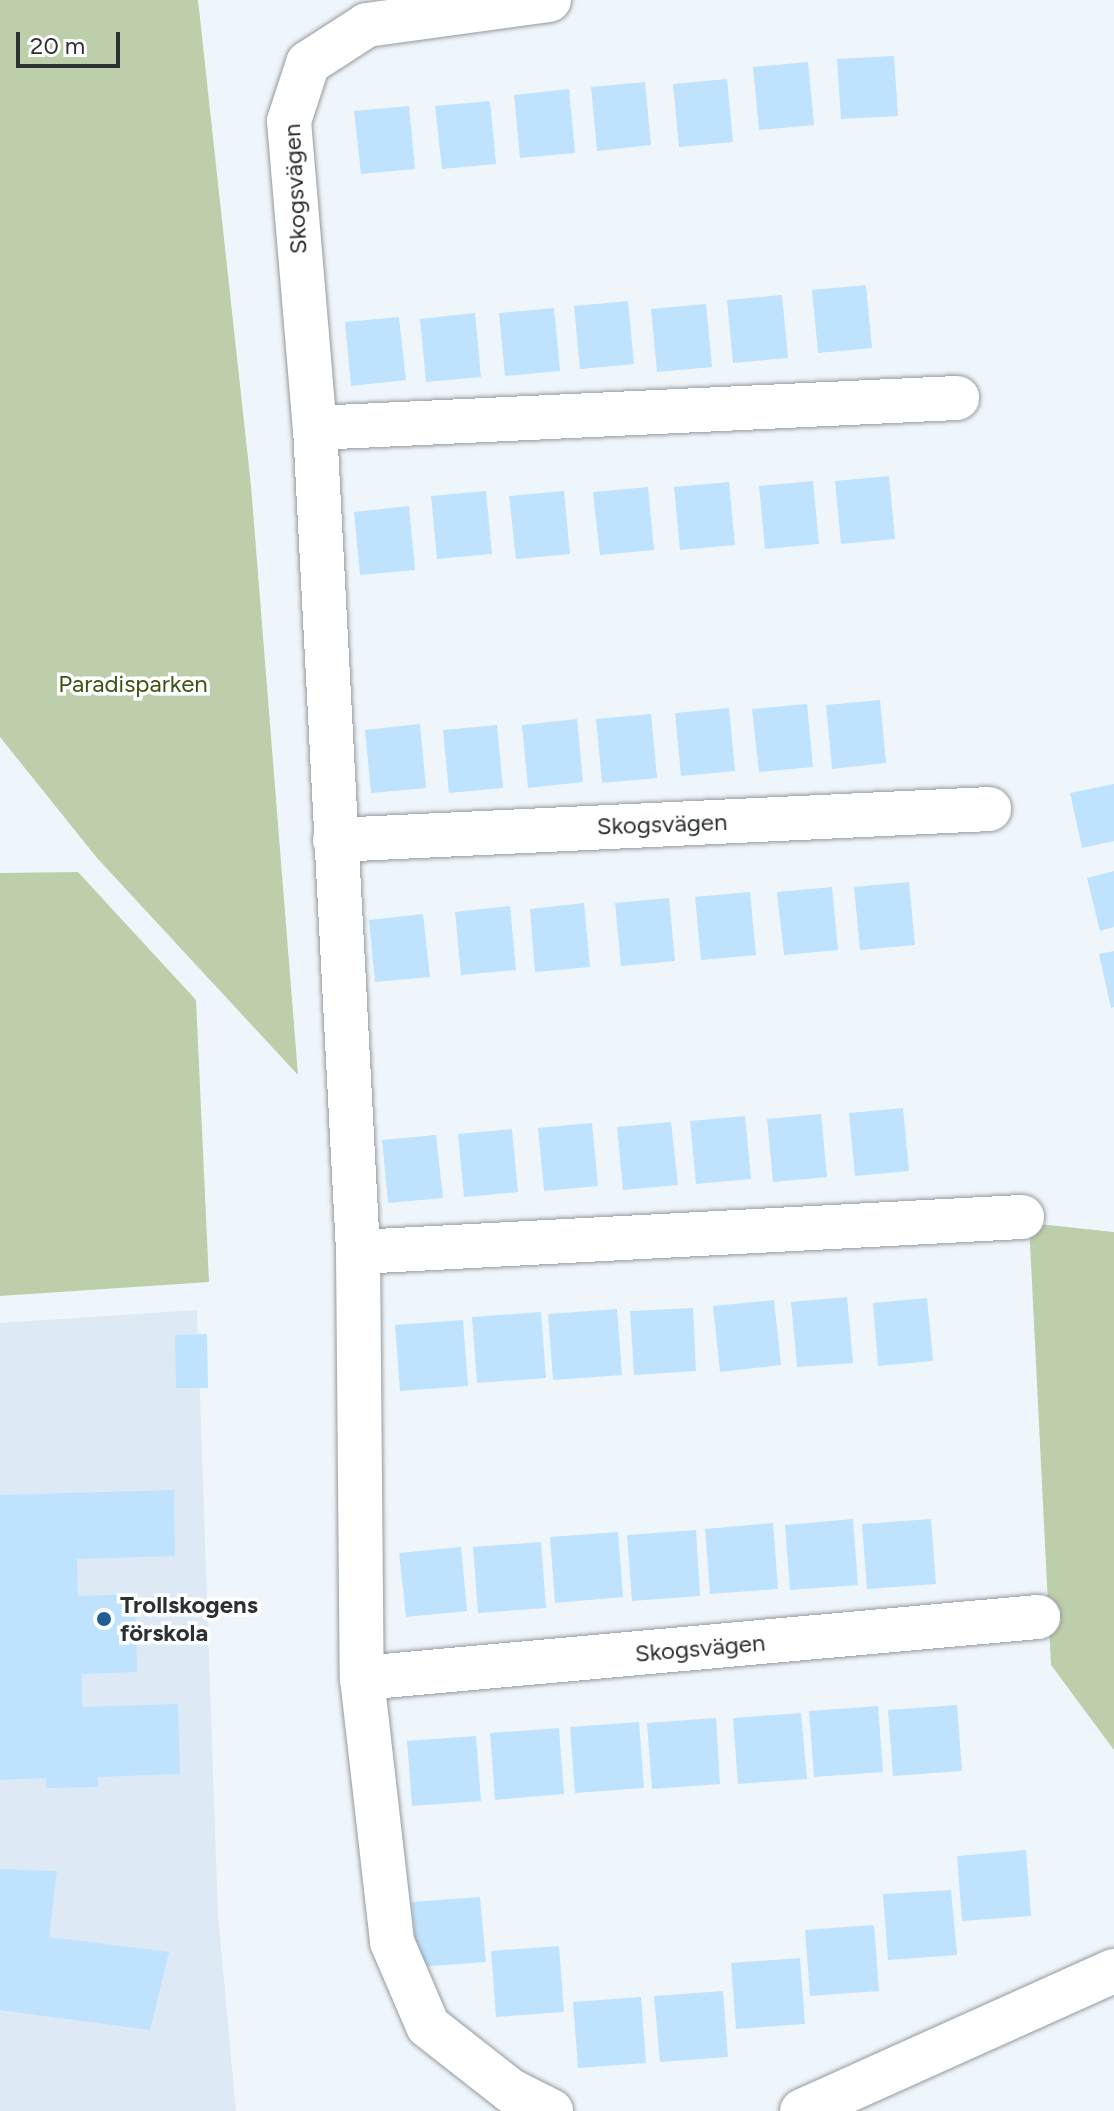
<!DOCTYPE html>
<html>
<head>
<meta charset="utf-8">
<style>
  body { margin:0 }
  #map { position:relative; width:1114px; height:2111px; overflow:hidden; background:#eff6fb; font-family:Figtree,sans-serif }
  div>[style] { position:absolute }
  .built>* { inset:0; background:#ddeaf5 }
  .green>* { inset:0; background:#bdcfaa }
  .building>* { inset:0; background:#bfe3fe }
  .roads { filter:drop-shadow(0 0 2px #949a9f) drop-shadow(0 0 2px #949a9f) }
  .minor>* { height:44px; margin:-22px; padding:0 22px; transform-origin:22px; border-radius:22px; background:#fff }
  .dots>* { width:22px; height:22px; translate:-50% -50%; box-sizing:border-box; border:4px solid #fff; border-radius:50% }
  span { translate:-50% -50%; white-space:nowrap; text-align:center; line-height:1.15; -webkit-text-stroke:7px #fff; paint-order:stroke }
  .street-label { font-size:24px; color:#2d3032 }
  .park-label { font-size:24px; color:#3a5311 }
  .poi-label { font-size:24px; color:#2d3032; font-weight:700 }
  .left { translate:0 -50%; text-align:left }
  .scale { position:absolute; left:16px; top:32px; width:104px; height:36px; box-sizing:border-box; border:4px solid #2d3032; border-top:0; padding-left:10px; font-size:24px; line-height:28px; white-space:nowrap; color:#2d3032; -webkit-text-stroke:6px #fff; paint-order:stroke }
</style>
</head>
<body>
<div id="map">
  <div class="built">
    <i style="clip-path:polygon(197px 1310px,218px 1915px,236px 2111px,0 2111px,0 1323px)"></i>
  </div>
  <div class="green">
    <i style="clip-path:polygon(0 0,198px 0,251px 486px,298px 1075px,97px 858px,0 737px)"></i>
    <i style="clip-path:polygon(78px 872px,196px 1000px,209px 1282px,0 1296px,0 873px)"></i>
    <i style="clip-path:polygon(1029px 1223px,1114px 1232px,1114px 1750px,1051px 1665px)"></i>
  </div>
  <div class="building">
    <i style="clip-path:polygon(894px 56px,898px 116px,841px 119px,837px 59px)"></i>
    <i style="clip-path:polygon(808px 62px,814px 125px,759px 130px,753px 67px)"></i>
    <i style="clip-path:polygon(727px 79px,733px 142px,679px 147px,673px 84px)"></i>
    <i style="clip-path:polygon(645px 82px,651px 145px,597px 151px,591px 87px)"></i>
    <i style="clip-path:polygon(569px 89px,575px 153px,520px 158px,514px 95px)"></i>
    <i style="clip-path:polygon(490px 101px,496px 164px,442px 169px,435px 106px)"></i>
    <i style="clip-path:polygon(409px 106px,415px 169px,361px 174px,354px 111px)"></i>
    <i style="clip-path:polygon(866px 285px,872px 348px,818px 353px,812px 290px)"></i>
    <i style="clip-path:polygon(782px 295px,788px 358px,733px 363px,727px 300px)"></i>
    <i style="clip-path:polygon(628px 301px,634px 364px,580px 369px,574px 306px)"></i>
    <i style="clip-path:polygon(706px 304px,712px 367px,657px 372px,651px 309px)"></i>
    <i style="clip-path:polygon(554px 308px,560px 371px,505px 376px,499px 313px)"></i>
    <i style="clip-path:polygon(475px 313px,481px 377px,426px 382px,420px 319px)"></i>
    <i style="clip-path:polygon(399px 317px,406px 380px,351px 386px,345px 322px)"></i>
    <i style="clip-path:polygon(889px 476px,895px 539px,841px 544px,835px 481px)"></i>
    <i style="clip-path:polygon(813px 481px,819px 544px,765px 549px,759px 486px)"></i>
    <i style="clip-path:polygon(729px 482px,735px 545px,680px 550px,674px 487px)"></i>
    <i style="clip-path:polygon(648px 487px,654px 550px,600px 555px,593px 492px)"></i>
    <i style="clip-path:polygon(486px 491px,492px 554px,437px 559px,431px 496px)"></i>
    <i style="clip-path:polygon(564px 491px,570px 554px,516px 559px,509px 496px)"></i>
    <i style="clip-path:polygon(409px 506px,415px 570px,360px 575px,354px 512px)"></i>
    <i style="clip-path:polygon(880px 700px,886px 763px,832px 769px,826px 705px)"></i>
    <i style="clip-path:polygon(807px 704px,813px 767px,759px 772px,752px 709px)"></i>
    <i style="clip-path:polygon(729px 708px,735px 771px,681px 776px,675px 713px)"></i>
    <i style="clip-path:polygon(651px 714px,657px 778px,602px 783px,596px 719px)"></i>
    <i style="clip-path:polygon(577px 719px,583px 782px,528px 788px,522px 725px)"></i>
    <i style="clip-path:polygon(420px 724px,426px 788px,371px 793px,365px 730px)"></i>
    <i style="clip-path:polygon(497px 725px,503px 788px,449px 793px,443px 730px)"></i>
    <i style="clip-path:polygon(1114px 784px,1114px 841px,1082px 848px,1070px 793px)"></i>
    <i style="clip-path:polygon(1114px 871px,1114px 927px,1100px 931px,1087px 878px)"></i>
    <i style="clip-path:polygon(909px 882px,915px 945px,860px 950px,854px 887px)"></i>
    <i style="clip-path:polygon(832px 887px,838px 950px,784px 955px,777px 892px)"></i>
    <i style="clip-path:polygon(750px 892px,756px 955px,701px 960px,695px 897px)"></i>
    <i style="clip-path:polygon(669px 898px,675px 961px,621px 966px,615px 903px)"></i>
    <i style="clip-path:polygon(584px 903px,590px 967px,535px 972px,530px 909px)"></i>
    <i style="clip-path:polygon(510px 906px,516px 970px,461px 975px,455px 912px)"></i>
    <i style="clip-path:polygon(423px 914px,430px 977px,375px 982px,369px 920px)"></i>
    <i style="clip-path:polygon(1114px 951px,1114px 1007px,1111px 1008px,1099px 954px)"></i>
    <i style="clip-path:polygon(903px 1108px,909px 1171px,855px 1176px,849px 1113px)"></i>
    <i style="clip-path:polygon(821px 1114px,827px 1177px,773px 1182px,767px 1119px)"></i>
    <i style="clip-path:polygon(745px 1116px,751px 1179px,696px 1184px,690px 1121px)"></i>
    <i style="clip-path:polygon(671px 1122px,678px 1185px,623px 1190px,617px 1127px)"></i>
    <i style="clip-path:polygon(592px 1123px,598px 1186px,544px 1191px,538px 1128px)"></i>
    <i style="clip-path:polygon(512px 1129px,518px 1192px,464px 1197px,458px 1134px)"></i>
    <i style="clip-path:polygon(436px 1135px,443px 1198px,388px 1203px,382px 1140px)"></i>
    <i style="clip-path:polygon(847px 1297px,853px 1363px,797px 1367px,791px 1302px)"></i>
    <i style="clip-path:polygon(927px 1298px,933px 1361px,878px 1366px,873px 1303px)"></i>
    <i style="clip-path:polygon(774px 1300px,781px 1365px,720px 1372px,713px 1306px)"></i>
    <i style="clip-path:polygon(693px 1308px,696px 1371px,634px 1375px,630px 1311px)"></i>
    <i style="clip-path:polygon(617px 1309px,622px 1375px,553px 1380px,548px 1314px)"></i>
    <i style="clip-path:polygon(541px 1312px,546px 1378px,477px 1383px,472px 1317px)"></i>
    <i style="clip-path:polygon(463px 1320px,468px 1386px,400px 1391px,395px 1325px)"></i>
    <i style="clip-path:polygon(207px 1334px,208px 1388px,176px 1388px,175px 1335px)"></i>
    <i style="clip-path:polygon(174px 1490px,175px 1556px,77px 1559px,78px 1596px,135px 1594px,137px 1672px,82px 1674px,82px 1707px,178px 1704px,180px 1774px,98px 1777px,98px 1787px,46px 1788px,46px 1778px,0 1780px,0 1495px)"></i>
    <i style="clip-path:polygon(853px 1519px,858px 1585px,790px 1590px,785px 1525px)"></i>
    <i style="clip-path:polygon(931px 1519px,936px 1584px,867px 1589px,862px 1524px)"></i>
    <i style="clip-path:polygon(773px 1523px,778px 1589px,710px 1594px,705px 1529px)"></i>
    <i style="clip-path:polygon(696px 1530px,700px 1596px,632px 1601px,627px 1535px)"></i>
    <i style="clip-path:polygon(618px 1532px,623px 1597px,555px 1603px,550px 1537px)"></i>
    <i style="clip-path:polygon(541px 1542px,546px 1608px,478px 1613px,473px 1547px)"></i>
    <i style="clip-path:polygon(461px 1547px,467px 1611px,406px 1617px,399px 1553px)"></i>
    <i style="clip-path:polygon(957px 1705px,962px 1771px,893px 1776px,888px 1710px)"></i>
    <i style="clip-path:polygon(878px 1706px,883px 1772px,814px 1777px,809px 1711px)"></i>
    <i style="clip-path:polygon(801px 1713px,807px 1779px,738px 1784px,733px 1718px)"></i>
    <i style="clip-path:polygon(716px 1718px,720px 1784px,652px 1789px,647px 1723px)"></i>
    <i style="clip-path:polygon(639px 1722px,644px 1788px,575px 1793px,570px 1727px)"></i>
    <i style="clip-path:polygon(559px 1728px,564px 1794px,495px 1800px,490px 1733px)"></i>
    <i style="clip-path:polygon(476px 1736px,481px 1801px,412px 1806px,407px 1741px)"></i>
    <i style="clip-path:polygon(1026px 1850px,1031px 1916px,962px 1921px,957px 1856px)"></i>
    <i style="clip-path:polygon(0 1869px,57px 1871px,49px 1937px,169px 1952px,150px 2030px,0 2010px)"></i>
    <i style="clip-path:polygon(951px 1890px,957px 1955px,888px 1960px,883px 1894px)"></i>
    <i style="clip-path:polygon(480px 1897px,486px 1962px,417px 1967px,412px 1902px)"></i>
    <i style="clip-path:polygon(874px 1925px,879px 1991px,810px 1996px,805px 1930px)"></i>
    <i style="clip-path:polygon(559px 1946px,564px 2012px,496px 2017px,491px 1951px)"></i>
    <i style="clip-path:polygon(800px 1958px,805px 2024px,736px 2029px,731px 1963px)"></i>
    <i style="clip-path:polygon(723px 1991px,728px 2057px,660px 2062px,654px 1996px)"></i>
    <i style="clip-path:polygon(641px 1997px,646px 2063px,578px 2068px,573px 2002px)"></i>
  </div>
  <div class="roads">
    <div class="minor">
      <i style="left:549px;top:0;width:184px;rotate:172.2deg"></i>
      <i style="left:367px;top:25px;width:70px;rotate:147.2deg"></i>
      <i style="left:308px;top:63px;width:61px;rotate:108.1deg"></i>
      <i style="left:289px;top:121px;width:308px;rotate:85.2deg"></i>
      <i style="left:315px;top:428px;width:825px;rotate:87.01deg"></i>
      <i style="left:358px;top:1252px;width:426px;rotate:89.5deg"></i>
      <i style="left:362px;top:1678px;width:266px;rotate:83.5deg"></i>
      <i style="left:392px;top:1942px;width:91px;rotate:66.8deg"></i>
      <i style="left:428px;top:2026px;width:105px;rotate:38.1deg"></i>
      <i style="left:511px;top:2091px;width:45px;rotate:26.6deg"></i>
      <i style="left:315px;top:428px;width:643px;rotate:-2.68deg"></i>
      <i style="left:335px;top:840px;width:655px;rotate:-2.71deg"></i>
      <i style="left:358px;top:1252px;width:665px;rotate:-3.02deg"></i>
      <i style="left:362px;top:1678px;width:679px;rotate:-5.16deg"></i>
      <i style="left:802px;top:2111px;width:342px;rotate:-24.2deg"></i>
    </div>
  </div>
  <div class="dots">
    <i style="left:104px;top:1619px;background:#1e5e94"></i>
  </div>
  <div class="street-label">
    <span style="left:295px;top:189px;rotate:-93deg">Skogsvägen</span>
    <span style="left:662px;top:824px;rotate:-2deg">Skogsvägen</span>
    <span style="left:700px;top:1648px;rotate:-5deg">Skogsvägen</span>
  </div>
  <div class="park-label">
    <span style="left:133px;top:684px">Paradisparken</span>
  </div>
  <div class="poi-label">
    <span class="left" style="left:120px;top:1619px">Trollskogens<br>förskola</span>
  </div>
  <div class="scale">20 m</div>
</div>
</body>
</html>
